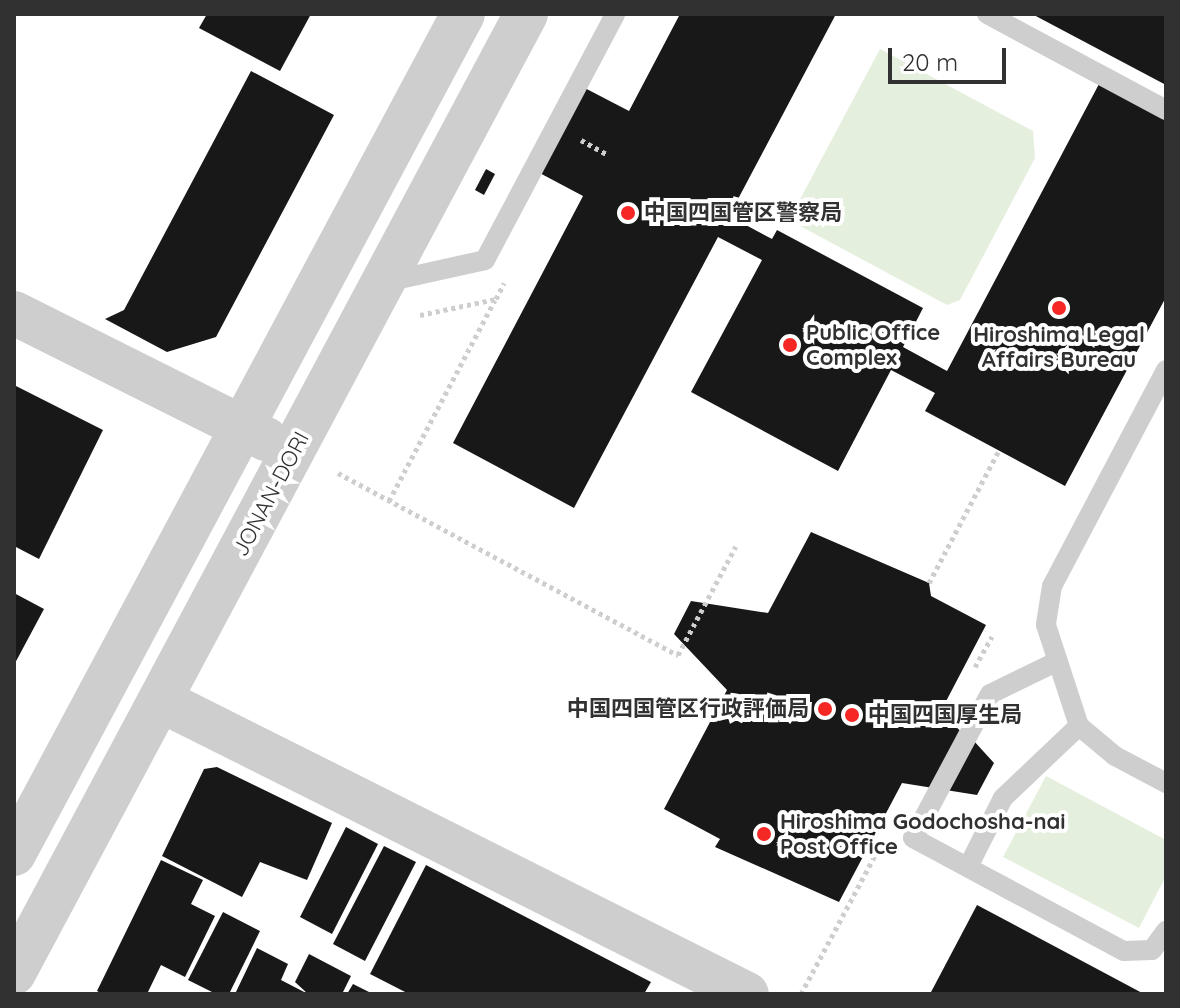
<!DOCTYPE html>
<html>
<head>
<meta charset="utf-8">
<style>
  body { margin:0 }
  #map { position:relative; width:1180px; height:1008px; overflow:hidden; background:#fff; font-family:Quicksand,"Noto Sans JP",sans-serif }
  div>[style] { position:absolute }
  .green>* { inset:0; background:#e5efde }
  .building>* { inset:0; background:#181818 }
  .path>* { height:5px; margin-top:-2.5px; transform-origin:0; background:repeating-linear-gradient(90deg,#cecece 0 4px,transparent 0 8px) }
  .service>* { height:20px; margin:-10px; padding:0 10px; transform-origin:10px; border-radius:10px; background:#cecece }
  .tertiary>* { height:44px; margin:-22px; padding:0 22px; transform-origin:22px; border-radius:22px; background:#cecece }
  .dots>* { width:22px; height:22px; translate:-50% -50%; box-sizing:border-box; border:4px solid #fff; border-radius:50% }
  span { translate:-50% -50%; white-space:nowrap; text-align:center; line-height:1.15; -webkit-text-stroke:8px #fff; paint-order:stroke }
  .poi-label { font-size:22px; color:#313131; font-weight:700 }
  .left { translate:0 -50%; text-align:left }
  .right { translate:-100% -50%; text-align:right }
  .street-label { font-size:22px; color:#313131 }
  .frame { position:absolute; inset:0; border:16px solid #313131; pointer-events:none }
  .scale { position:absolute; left:888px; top:48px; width:118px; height:36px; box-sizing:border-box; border:4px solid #313131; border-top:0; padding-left:10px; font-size:24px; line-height:28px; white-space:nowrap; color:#313131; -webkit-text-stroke:6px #fff; paint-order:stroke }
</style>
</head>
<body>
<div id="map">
  <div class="green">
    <i style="clip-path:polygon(880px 49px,1033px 131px,1035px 158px,960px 300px,947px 305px,789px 220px)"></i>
    <i style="clip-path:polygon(1046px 776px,1166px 840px,1166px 876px,1139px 928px,1003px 857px)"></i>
  </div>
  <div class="building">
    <i style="clip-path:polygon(207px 14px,311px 14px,280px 71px,199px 28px)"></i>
    <i style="clip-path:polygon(680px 14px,836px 14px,729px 216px,772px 239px,777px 230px,923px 308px,903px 347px,947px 371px,1099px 84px,1166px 119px,1166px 297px,1065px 486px,925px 411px,935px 393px,891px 370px,838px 471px,691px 392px,762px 260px,718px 237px,574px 508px,453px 443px,583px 196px,534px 170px,579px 85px,629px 111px)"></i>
    <i style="clip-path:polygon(1032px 14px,1166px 14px,1166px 85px)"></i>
    <i style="clip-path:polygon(251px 71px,334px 115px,216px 337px,167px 352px,105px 319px,124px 310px)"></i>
    <i style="clip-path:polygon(486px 169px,495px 174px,484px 195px,475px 190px)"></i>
    <i style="clip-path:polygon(14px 385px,103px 430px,39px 559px,14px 546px)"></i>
    <i style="clip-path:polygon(811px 532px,929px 583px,931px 596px,986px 625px,943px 707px,994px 763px,977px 795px,902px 783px,839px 902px,715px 847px,720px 839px,664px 809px,727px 690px,674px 634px,691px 601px,768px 613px)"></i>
    <i style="clip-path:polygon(14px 593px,44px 609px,14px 665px)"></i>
    <i style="clip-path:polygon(217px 767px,332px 823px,307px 880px,260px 862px,242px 897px,162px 856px,204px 769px)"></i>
    <i style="clip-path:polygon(346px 827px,378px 844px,332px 934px,300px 917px)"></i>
    <i style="clip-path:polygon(384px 846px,416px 862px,365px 961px,333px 944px)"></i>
    <i style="clip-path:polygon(161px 860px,203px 880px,191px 904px,215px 916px,185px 977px,161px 965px,147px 994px,103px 994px,97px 991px)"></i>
    <i style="clip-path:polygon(426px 865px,651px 982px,644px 994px,409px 994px,370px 974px)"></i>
    <i style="clip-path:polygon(977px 905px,1144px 994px,930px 994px)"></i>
    <i style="clip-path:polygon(223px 912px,260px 931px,229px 994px,216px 994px,188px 980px)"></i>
    <i style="clip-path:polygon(257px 948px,288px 964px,281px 980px,308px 994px,295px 982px,309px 954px,351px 976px,342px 994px,235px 994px)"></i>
    <i style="clip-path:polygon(353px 984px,373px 994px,347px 994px)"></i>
  </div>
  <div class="path">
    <i style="left:581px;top:140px;width:29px;rotate:29deg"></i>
    <i style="left:420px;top:315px;width:78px;rotate:-11.9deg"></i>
    <i style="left:496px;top:299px;width:18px;rotate:-63deg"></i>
    <i style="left:338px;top:473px;width:386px;rotate:28.2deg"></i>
    <i style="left:678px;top:655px;width:123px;rotate:-62deg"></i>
    <i style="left:389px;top:501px;width:227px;rotate:-62.2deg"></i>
    <i style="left:929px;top:583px;width:150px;rotate:-62.2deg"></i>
    <i style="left:975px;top:667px;width:35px;rotate:-61deg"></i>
    <i style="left:801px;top:994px;width:172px;rotate:-61.9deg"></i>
  </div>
  <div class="service">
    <i style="left:987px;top:14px;width:203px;rotate:28.2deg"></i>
    <i style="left:386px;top:282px;width:101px;rotate:-12.5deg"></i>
    <i style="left:485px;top:260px;width:278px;rotate:-62.1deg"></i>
    <i style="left:1166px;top:370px;width:244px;rotate:117.8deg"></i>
    <i style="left:1052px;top:586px;width:39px;rotate:99deg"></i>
    <i style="left:1046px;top:625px;width:106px;rotate:71.9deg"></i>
    <i style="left:1079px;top:726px;width:47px;rotate:39.8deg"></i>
    <i style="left:1115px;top:756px;width:58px;rotate:27.9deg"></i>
    <i style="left:1056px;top:662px;width:73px;rotate:154.1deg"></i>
    <i style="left:990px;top:694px;width:163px;rotate:118.1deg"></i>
    <i style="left:913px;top:838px;width:239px;rotate:28.2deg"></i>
    <i style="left:1124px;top:951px;width:28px;rotate:-2deg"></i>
    <i style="left:1152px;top:950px;width:24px;rotate:-54deg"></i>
    <i style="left:968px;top:867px;width:77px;rotate:-63.1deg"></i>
    <i style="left:1003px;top:798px;width:105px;rotate:-43.5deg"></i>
  </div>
  <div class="tertiary">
    <i style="left:14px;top:313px;width:282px;rotate:26.6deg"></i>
    <i style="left:162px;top:701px;width:654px;rotate:26.6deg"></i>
    <i style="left:14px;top:854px;width:952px;rotate:-61.87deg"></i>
    <i style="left:14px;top:973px;width:1087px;rotate:-61.9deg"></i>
  </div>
  <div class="dots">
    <i style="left:628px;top:213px;background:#f62825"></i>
    <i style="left:1059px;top:308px;background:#f62825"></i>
    <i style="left:790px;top:345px;background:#f62825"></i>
    <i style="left:825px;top:709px;background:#f62825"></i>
    <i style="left:852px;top:715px;background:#f62825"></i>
    <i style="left:764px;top:834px;background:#f62825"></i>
  </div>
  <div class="poi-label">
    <span class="left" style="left:644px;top:213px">中国四国管区警察局</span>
    <span class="left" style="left:806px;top:345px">Public Office<br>Complex</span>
    <span style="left:1059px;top:347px">Hiroshima Legal<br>Affairs Bureau</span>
    <span class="right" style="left:809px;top:709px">中国四国管区行政評価局</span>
    <span class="left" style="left:868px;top:715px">中国四国厚生局</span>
    <span class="left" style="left:780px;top:834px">Hiroshima Godochosha-nai<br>Post Office</span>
  </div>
  <div class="street-label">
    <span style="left:271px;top:494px;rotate:-62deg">JONAN-DORI</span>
  </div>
  <div class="frame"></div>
  <div class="scale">20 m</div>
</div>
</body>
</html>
